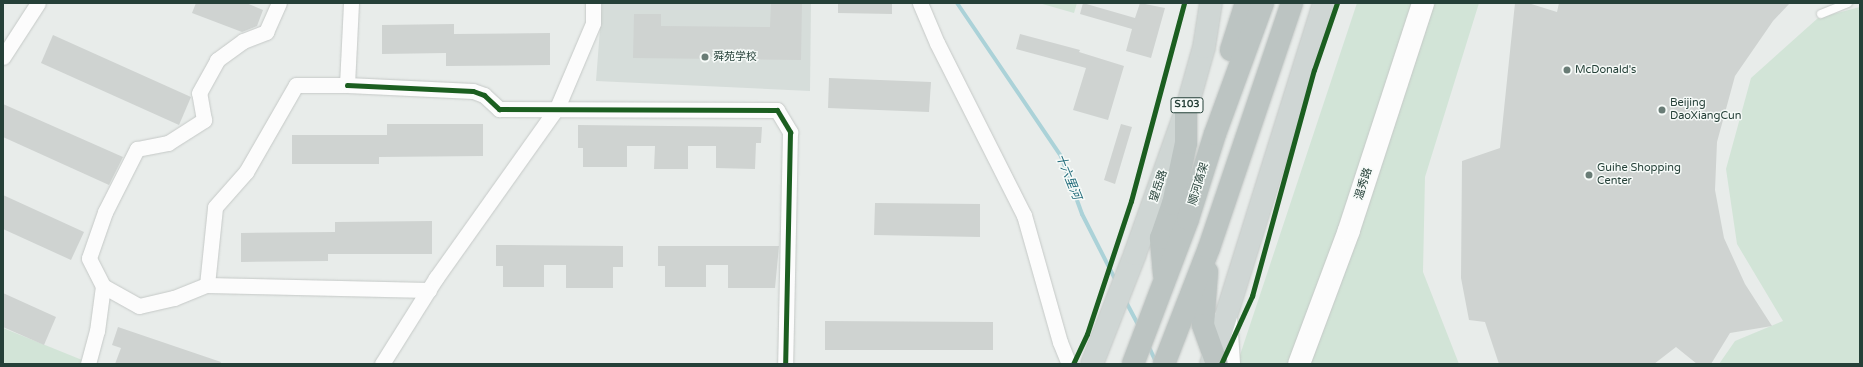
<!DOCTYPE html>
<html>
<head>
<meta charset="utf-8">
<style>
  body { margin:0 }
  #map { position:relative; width:1863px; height:367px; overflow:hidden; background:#e8ecea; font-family:"Varela Round","Noto Sans SC",sans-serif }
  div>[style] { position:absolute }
  .built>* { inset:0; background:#d6ddda }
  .green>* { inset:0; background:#d2e4d7 }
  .stream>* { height:4px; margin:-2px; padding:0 2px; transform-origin:2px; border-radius:2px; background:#abd2d8 }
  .building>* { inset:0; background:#cfd3d1 }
  .roads { filter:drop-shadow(0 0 1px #c5c9c7) drop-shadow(0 0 1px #c5c9c7) }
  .lane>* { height:8px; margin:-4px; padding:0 4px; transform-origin:4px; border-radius:4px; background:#fcfcfc }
  .street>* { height:15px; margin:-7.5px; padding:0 7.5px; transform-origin:7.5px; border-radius:7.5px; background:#fcfcfc }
  .secondary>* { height:22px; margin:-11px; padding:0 11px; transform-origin:11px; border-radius:11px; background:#fcfcfc }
  .primary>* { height:22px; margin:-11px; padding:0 11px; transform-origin:11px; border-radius:11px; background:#cfd6d4 }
  .highway>* { height:22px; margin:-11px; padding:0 11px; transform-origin:11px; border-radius:11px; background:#bcc4c2 }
  .cycleway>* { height:5px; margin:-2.5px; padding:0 2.5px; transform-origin:2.5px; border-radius:2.5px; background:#1b5e20 }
  .dots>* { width:11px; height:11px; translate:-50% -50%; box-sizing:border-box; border:2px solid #f6faf8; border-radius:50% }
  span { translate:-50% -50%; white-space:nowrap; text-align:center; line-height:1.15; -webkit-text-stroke:3px #f6faf8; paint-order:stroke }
  .shield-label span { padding:1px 3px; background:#f6faf8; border:1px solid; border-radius:3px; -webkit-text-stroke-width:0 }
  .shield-label { font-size:10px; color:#254038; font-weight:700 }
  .poi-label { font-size:11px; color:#254038 }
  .left { translate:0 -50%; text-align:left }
  .street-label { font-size:11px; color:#254038 }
  .water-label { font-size:12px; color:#216b7a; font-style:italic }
  .frame { position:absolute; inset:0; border:4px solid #254038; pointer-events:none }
</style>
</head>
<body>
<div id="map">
  <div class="built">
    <i style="clip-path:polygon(602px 3px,811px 3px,810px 91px,596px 81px)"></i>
  </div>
  <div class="green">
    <i style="clip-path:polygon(1039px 3px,1077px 3px,1074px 13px)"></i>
    <i style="clip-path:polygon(1357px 3px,1479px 3px,1425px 177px,1423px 272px,1459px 364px,1237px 364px)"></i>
    <i style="clip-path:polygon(1860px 7px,1860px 364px,1719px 364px,1735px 341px,1783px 321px,1737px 244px,1726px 169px,1751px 78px,1818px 18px)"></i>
    <i style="clip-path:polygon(3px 328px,92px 364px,3px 364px)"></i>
  </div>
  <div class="stream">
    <i style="left:957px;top:3px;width:185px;rotate:55.8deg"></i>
    <i style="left:1061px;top:156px;width:62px;rotate:70.1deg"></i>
    <i style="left:1082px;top:214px;width:75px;rotate:63.1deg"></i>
    <i style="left:1125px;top:300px;width:30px;rotate:62deg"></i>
    <i style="left:1148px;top:345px;width:19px;rotate:65deg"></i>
  </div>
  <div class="building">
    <i style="clip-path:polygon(196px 3px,246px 3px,263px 10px,257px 26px,242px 32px,192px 13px)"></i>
    <i style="clip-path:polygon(771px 3px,802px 3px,801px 60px,633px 58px,634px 14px,661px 14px,661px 26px,770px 27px)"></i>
    <i style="clip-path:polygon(838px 3px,892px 3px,892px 14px,838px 13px)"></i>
    <i style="clip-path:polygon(1083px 3px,1135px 18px,1140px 3px,1165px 8px,1151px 58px,1126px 51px,1132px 29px,1080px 14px)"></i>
    <i style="clip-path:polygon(1515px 3px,1528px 3px,1557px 12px,1559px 3px,1790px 3px,1773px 21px,1735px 76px,1717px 142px,1715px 190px,1724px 238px,1745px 284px,1772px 326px,1730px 333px,1711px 364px,1697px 364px,1676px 347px,1654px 364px,1499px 364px,1485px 322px,1469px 320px,1461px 278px,1462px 161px,1500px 148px)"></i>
    <i style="clip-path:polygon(454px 24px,454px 34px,550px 33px,550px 65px,446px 66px,446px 53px,382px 54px,382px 25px)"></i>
    <i style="clip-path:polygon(1020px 34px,1080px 50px,1079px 52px,1124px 66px,1108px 120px,1073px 110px,1086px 68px,1016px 49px)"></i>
    <i style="clip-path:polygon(53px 35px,191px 97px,179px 125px,41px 63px)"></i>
    <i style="clip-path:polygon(829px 78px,931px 82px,929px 112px,828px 108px)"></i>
    <i style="clip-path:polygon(3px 104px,123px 157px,109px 185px,3px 137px)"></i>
    <i style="clip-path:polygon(387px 124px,483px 124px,483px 156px,379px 157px,379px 164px,292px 164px,292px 135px,387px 135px)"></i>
    <i style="clip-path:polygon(1121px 124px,1132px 127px,1115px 184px,1104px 180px)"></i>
    <i style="clip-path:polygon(578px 125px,762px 127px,761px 143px,756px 143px,755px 169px,716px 168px,716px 146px,688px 146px,688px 169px,654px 169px,655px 146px,627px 146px,627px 167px,583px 167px,583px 148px,578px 148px)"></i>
    <i style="clip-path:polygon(3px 195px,84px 232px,71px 260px,3px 229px)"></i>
    <i style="clip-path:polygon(875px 203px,980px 204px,980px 237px,874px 235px)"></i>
    <i style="clip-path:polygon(432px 221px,432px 254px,328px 254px,328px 261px,241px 262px,241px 233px,335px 232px,335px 222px)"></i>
    <i style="clip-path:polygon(496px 245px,623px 246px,623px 267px,613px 267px,613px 288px,566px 288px,566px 265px,544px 265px,544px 287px,503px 287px,503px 266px,496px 266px)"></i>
    <i style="clip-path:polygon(658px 246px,779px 246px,775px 288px,728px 288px,728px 265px,706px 265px,706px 287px,665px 287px,665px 266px,658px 266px)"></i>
    <i style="clip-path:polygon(3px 293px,56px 317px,44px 345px,3px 327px)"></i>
    <i style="clip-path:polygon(825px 321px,993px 322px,993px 350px,825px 350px)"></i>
    <i style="clip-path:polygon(118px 327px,221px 362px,220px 364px,115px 364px,121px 348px,112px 345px)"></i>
  </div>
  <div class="roads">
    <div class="lane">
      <i style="left:1821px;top:14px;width:29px;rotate:-22deg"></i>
    </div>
    <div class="street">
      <i style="left:920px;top:3px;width:43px;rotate:67deg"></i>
      <i style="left:937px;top:43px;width:193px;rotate:63.2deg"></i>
      <i style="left:1024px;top:215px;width:132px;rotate:74.2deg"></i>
      <i style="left:1060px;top:342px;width:24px;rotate:68deg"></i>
      <i style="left:3px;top:57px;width:64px;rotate:-57.1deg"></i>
      <i style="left:347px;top:85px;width:126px;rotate:2.7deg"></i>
      <i style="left:473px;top:91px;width:12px;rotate:20deg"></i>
      <i style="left:484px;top:95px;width:21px;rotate:43deg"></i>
      <i style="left:499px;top:109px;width:278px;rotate:0.2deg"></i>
      <i style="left:777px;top:110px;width:26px;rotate:59deg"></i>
      <i style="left:790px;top:132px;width:232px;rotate:91.2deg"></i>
      <i style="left:207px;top:285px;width:222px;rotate:1.3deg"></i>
      <i style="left:103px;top:286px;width:41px;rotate:29.1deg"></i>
      <i style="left:139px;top:306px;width:36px;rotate:-13deg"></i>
      <i style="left:174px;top:298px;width:35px;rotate:-22deg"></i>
      <i style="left:207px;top:285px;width:78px;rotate:-84.1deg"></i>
      <i style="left:215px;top:207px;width:47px;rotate:-48.5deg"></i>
      <i style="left:246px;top:172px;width:100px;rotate:-60.1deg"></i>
      <i style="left:296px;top:85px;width:51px"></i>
      <i style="left:347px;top:85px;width:82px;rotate:-87.2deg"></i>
      <i style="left:88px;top:364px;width:34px;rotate:-75deg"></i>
      <i style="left:97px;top:331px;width:45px;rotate:-82.4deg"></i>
      <i style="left:103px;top:286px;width:31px;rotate:-117deg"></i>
      <i style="left:89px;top:258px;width:49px;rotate:-70.8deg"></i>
      <i style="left:105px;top:212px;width:71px;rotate:-63.1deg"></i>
      <i style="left:137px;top:149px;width:32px;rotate:-11deg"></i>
      <i style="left:168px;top:143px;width:43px;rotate:-32.6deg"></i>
      <i style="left:204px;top:120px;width:27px;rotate:-100deg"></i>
      <i style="left:199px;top:93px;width:38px;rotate:-61deg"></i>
      <i style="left:217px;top:60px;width:32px;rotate:-36deg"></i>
      <i style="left:243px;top:41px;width:25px;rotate:-21deg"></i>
      <i style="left:266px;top:32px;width:32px;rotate:-66deg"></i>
      <i style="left:382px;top:364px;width:102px;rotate:-57.9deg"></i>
      <i style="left:436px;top:278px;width:209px;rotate:-54.6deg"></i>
      <i style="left:557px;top:108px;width:92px;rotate:-67deg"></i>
      <i style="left:593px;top:23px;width:20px;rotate:-90deg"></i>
    </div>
    <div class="secondary">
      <i style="left:1226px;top:317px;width:47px;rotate:86.3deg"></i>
      <i style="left:1299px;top:364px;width:143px;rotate:-69.5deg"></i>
      <i style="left:1349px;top:230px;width:239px;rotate:-71.9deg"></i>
    </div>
    <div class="primary">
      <i style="left:1092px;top:364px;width:118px;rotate:-68.6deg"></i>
      <i style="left:1135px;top:254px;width:152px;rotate:-70.4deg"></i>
      <i style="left:1186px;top:111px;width:66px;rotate:-74.3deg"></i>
      <i style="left:1204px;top:47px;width:45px;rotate:-81deg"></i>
      <i style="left:1211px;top:364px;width:378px;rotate:-72.6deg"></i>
    </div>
    <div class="highway">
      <i style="left:1231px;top:50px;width:49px;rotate:-72.3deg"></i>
      <i style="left:1207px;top:272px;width:53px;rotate:94.3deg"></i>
      <i style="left:1203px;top:325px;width:41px;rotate:70.3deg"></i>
      <i style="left:1164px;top:274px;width:36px;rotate:-95deg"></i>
      <i style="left:1161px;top:238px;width:36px;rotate:-71deg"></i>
      <i style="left:1173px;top:204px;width:62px;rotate:-78deg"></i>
      <i style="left:1186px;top:143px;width:32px;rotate:-90deg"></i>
      <i style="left:1133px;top:364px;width:155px;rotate:-69.2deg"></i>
      <i style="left:1188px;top:219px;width:89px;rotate:-72.4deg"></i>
      <i style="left:1215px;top:134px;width:140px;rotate:-69.9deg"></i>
      <i style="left:1164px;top:364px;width:124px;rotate:-68.8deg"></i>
      <i style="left:1209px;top:248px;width:259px;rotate:-71.3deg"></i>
    </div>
  </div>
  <div class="cycleway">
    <i style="left:347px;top:85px;width:126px;rotate:2.7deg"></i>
    <i style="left:473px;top:91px;width:12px;rotate:20deg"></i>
    <i style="left:484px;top:95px;width:21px;rotate:43deg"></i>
    <i style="left:499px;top:109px;width:278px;rotate:0.2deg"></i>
    <i style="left:777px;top:110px;width:26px;rotate:59deg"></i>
    <i style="left:790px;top:132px;width:232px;rotate:91.2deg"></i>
    <i style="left:1073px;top:364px;width:33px;rotate:-65deg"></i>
    <i style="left:1087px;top:334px;width:140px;rotate:-71.7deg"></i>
    <i style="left:1131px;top:201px;width:205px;rotate:-75deg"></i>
    <i style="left:1221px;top:364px;width:75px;rotate:-65.5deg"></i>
    <i style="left:1252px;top:296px;width:234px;rotate:-74.7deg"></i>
    <i style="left:1314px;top:70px;width:71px;rotate:-71.1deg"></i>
  </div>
  <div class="dots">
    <i style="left:705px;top:57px;background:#697c76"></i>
    <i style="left:1567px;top:70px;background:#697c76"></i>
    <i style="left:1662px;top:110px;background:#697c76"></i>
    <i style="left:1589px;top:175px;background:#697c76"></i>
  </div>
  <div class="shield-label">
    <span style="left:1187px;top:105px">S103</span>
  </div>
  <div class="poi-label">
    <span class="left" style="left:713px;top:57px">舜苑学校</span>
    <span class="left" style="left:1575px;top:70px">McDonald's</span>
    <span class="left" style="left:1670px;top:110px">Beijing<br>DaoXiangCun</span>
    <span class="left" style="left:1597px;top:175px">Guihe Shopping<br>Center</span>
  </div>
  <div class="street-label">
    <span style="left:1199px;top:184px;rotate:-73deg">顺河高架</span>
    <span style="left:1364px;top:184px;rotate:-72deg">温秀路</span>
    <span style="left:1159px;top:186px;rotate:-71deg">望岳路</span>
  </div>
  <div class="water-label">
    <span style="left:1068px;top:177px;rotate:68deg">十六里河</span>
  </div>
  <div class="frame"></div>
</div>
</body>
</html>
